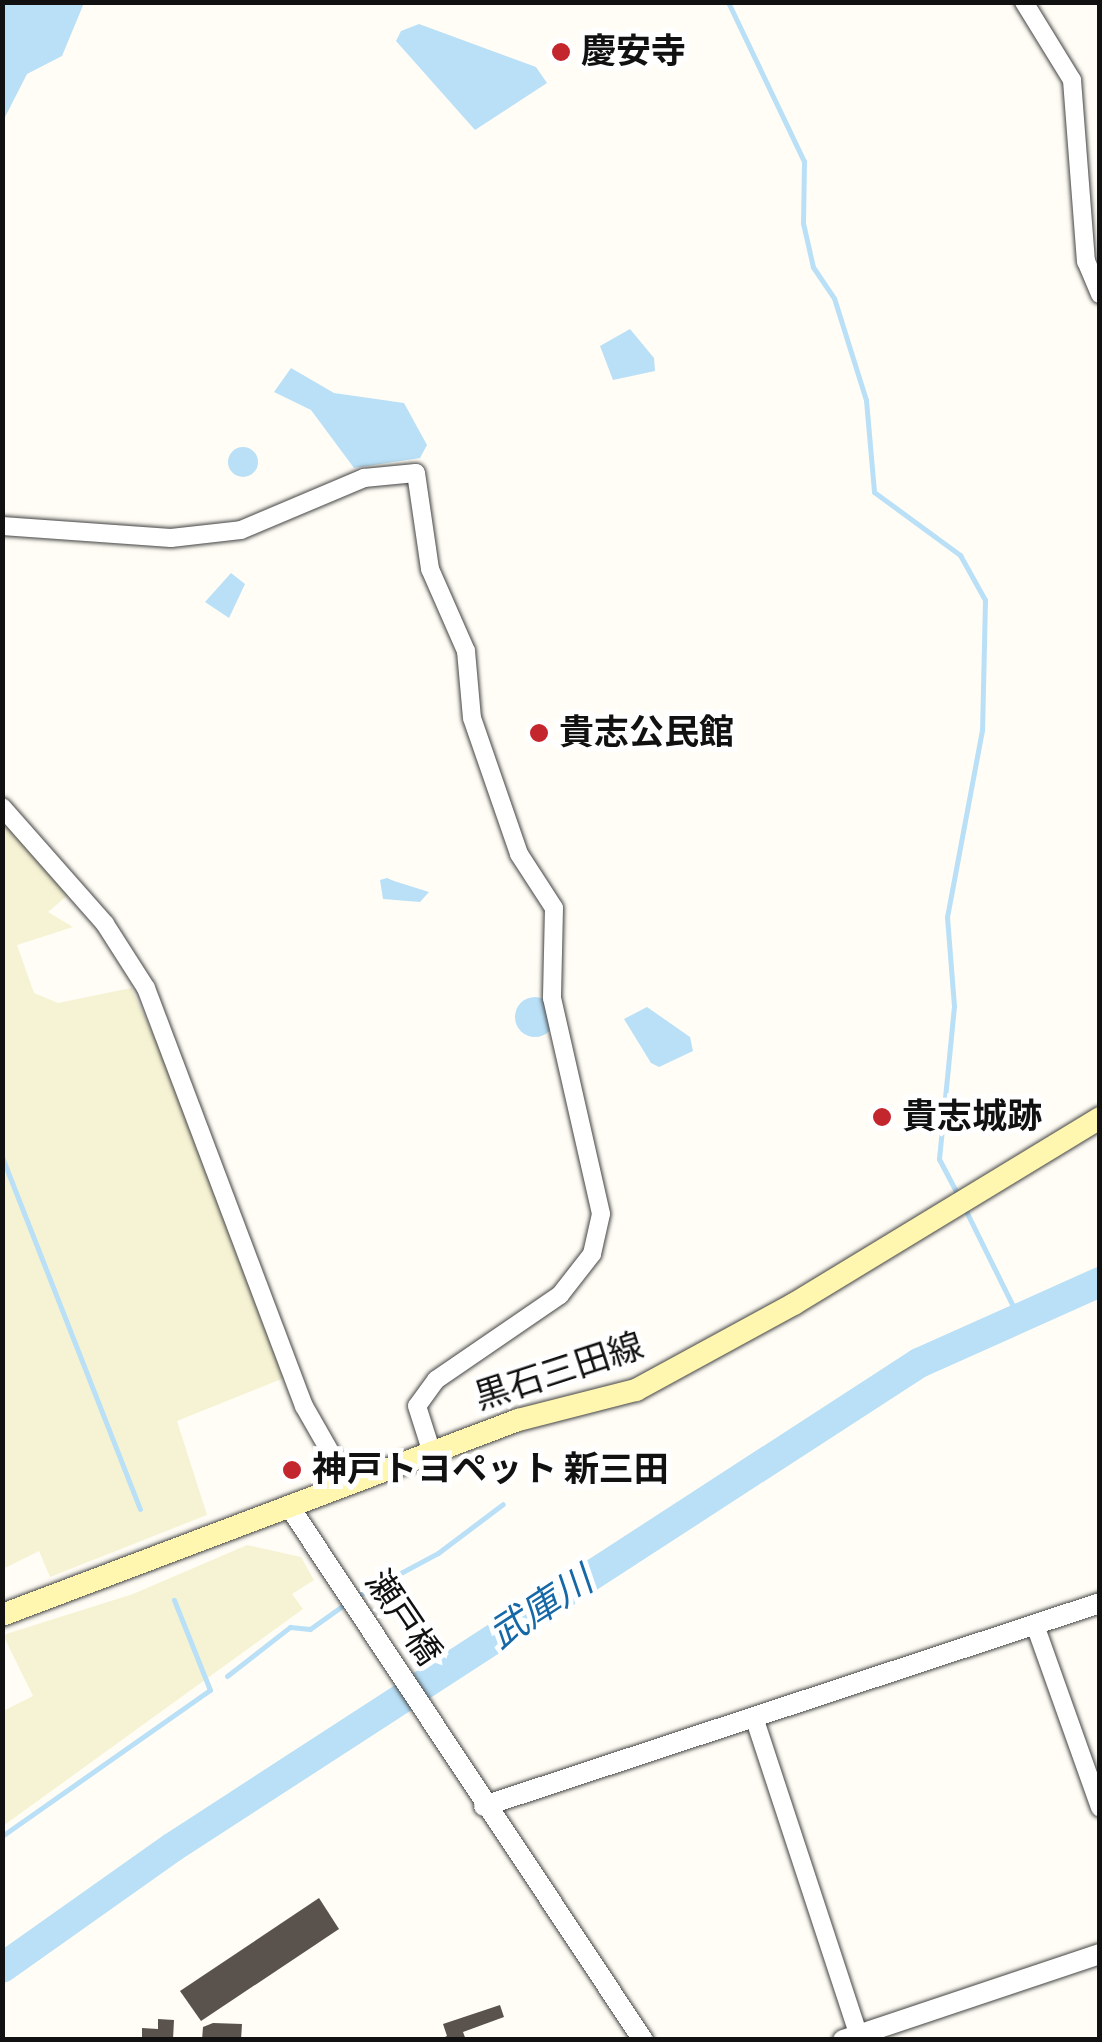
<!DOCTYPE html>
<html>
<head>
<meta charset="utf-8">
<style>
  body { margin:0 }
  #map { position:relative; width:1102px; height:2042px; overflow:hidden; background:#fffdf5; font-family:"Crimson Pro","Noto Sans JP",serif }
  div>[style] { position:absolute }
  .farmland>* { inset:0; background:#f6f3d4 }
  .water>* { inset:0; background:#b9e0f7 }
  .round { border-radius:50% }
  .stream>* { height:5px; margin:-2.5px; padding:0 2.5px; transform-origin:2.5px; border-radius:2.5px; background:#b9e0f7 }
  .river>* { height:30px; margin:-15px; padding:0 15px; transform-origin:15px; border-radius:15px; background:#b9e0f7 }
  .building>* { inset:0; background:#5a524d }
  .roads { filter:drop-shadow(0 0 2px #444) drop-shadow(0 0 2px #444) }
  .minor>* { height:18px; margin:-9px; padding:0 9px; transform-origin:9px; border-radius:9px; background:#fff }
  .tertiary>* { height:20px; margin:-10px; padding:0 10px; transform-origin:10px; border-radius:10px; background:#fff }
  .secondary>* { height:22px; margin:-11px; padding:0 11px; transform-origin:11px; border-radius:11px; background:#fff6b0 }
  .dots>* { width:28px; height:28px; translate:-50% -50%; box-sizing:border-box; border:5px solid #fff; border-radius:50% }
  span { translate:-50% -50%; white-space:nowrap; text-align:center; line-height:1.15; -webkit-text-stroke:10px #fff; paint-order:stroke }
  .poi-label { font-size:35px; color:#111; font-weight:700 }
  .left { translate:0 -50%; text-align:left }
  .street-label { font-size:35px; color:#111 }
  .water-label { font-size:38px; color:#1768a6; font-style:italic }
  .frame { position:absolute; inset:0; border:5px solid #111; pointer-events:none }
</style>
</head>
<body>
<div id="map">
  <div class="farmland">
    <i style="clip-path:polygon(2px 817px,68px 895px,48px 912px,73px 927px,17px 945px,34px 993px,58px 1003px,131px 988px,166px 1061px,284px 1378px,177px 1421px,207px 1515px,50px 1577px,39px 1551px,3px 1569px)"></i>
    <i style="clip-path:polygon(247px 1545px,301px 1557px,314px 1580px,292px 1594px,303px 1609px,3px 1826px,3px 1711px,33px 1696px,3px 1635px,133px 1594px)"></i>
  </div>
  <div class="water">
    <i style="clip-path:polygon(3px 2px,84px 3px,62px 56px,27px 74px,3px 121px)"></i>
    <i style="clip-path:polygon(419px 24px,536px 67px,547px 83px,475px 130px,396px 41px,401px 31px)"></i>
    <i style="clip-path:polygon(630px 329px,654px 358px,655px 371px,613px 380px,600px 346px)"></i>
    <i style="clip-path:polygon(291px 368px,334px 393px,404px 403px,427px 445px,420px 458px,354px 468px,311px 410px,274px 392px)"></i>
    <i class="round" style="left:228px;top:447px;width:30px;height:30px"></i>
    <i style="clip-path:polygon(231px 573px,245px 584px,229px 618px,205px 602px)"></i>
    <i style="clip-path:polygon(387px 878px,394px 881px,429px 892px,420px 902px,383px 899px,380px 880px)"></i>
    <i class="round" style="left:515px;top:997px;width:40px;height:40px"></i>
    <i style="clip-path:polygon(647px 1007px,690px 1037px,693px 1051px,659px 1067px,651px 1063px,624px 1019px)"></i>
  </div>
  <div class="stream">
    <i style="left:728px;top:2px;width:176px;rotate:64.5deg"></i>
    <i style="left:804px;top:161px;width:62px;rotate:90.9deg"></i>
    <i style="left:803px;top:223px;width:45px;rotate:77.2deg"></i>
    <i style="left:813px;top:267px;width:37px;rotate:56deg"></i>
    <i style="left:834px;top:298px;width:107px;rotate:72.6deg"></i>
    <i style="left:866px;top:400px;width:92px;rotate:85deg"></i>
    <i style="left:874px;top:492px;width:107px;rotate:36.2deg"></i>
    <i style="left:960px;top:555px;width:51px;rotate:60.9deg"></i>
    <i style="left:985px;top:600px;width:130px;rotate:91.3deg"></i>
    <i style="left:982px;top:730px;width:190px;rotate:100.6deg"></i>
    <i style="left:947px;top:917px;width:89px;rotate:85.5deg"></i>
    <i style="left:954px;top:1006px;width:154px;rotate:95.6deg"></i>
    <i style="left:939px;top:1159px;width:41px;rotate:62.2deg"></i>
    <i style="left:2px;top:1157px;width:378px;rotate:68.6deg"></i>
    <i style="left:965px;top:1209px;width:117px;rotate:63.7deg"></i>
    <i style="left:354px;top:1598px;width:95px;rotate:-28.2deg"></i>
    <i style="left:438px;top:1553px;width:81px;rotate:-37deg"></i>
    <i style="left:227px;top:1676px;width:80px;rotate:-37.9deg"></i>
    <i style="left:290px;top:1627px;width:20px;rotate:6deg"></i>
    <i style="left:310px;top:1629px;width:43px;rotate:-35.5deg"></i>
    <i style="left:2px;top:1836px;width:254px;rotate:-35.1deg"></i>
    <i style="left:210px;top:1690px;width:97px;rotate:-111.8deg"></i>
  </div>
  <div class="river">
    <i style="left:2px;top:1968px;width:209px;rotate:-35.3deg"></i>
    <i style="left:173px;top:1847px;width:889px;rotate:-32.98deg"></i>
    <i style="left:919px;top:1363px;width:198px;rotate:-24.1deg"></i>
  </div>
  <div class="building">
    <i style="clip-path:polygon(319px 1898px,339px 1929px,201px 2021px,180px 1991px)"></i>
    <i style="clip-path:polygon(500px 2005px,504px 2017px,463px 2032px,466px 2040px,439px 2040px,447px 2036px,443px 2024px)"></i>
    <i style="clip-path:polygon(158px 2019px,174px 2020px,173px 2040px,142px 2040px,142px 2028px,158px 2029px)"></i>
    <i style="clip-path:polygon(213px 2023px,242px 2024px,241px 2040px,202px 2040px,203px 2027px)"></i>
  </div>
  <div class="roads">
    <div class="minor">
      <i style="left:1024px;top:2px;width:92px;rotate:58.4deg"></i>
      <i style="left:1072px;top:80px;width:182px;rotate:85.6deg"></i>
      <i style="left:1086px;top:261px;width:36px;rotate:67deg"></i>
      <i style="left:2px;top:526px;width:169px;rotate:4.1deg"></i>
      <i style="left:171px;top:538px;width:70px;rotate:-6.5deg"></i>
      <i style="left:241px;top:530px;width:134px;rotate:-22.9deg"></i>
      <i style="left:364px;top:478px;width:52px;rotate:-5.5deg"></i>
      <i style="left:416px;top:473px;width:97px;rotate:81.7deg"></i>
      <i style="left:430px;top:569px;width:90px;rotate:66.3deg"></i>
      <i style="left:466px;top:651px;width:67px;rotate:84.9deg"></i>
      <i style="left:472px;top:718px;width:144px;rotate:70.9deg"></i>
      <i style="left:519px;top:854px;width:64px;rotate:57.1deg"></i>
      <i style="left:554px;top:908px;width:90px;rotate:91.3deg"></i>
      <i style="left:552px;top:998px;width:221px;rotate:77.2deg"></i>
      <i style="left:601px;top:1214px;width:41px;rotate:102.7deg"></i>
      <i style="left:592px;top:1254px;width:52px;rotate:128deg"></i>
      <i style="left:560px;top:1295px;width:150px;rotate:145.6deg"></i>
      <i style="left:436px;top:1380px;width:32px;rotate:126deg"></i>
      <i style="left:417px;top:1406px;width:49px;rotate:72.3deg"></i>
      <i style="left:2px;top:807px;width:156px;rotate:48.6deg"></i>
      <i style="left:105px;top:924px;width:76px;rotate:57.4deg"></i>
      <i style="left:146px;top:988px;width:447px;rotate:69.3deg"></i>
      <i style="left:304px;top:1406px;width:89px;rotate:60.3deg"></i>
      <i style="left:1035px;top:1625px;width:194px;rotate:70.4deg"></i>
      <i style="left:754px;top:1717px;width:340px;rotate:71.8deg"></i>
    </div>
    <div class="tertiary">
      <i style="left:289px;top:1506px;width:641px;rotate:56.46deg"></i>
      <i style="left:484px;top:1806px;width:649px;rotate:-18.24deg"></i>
      <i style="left:843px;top:2040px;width:271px;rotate:-18.5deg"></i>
    </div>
    <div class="secondary">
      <i style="left:2px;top:1615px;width:552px;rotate:-20.7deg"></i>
      <i style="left:518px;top:1420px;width:122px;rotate:-14.3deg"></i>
      <i style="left:636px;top:1390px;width:180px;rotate:-28.6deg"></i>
      <i style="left:794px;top:1304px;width:358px;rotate:-31.3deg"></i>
    </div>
  </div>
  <div class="dots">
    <i style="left:561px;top:52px;background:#c4262e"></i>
    <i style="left:539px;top:733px;background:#c4262e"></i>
    <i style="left:882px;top:1117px;background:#c4262e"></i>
    <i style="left:292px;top:1470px;background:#c4262e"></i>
  </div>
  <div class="poi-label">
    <span class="left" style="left:581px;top:52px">慶安寺</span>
    <span class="left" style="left:559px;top:733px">貴志公民館</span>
    <span class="left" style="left:902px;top:1117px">貴志城跡</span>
    <span class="left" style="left:312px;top:1470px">神戸トヨペット 新三田</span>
  </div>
  <div class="street-label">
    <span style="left:559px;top:1372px;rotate:-18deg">黒石三田線</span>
    <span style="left:403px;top:1618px;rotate:56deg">瀬戸橋</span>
  </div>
  <div class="water-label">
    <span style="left:541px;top:1608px;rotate:-33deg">武庫川</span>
  </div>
  <div class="frame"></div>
</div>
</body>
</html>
